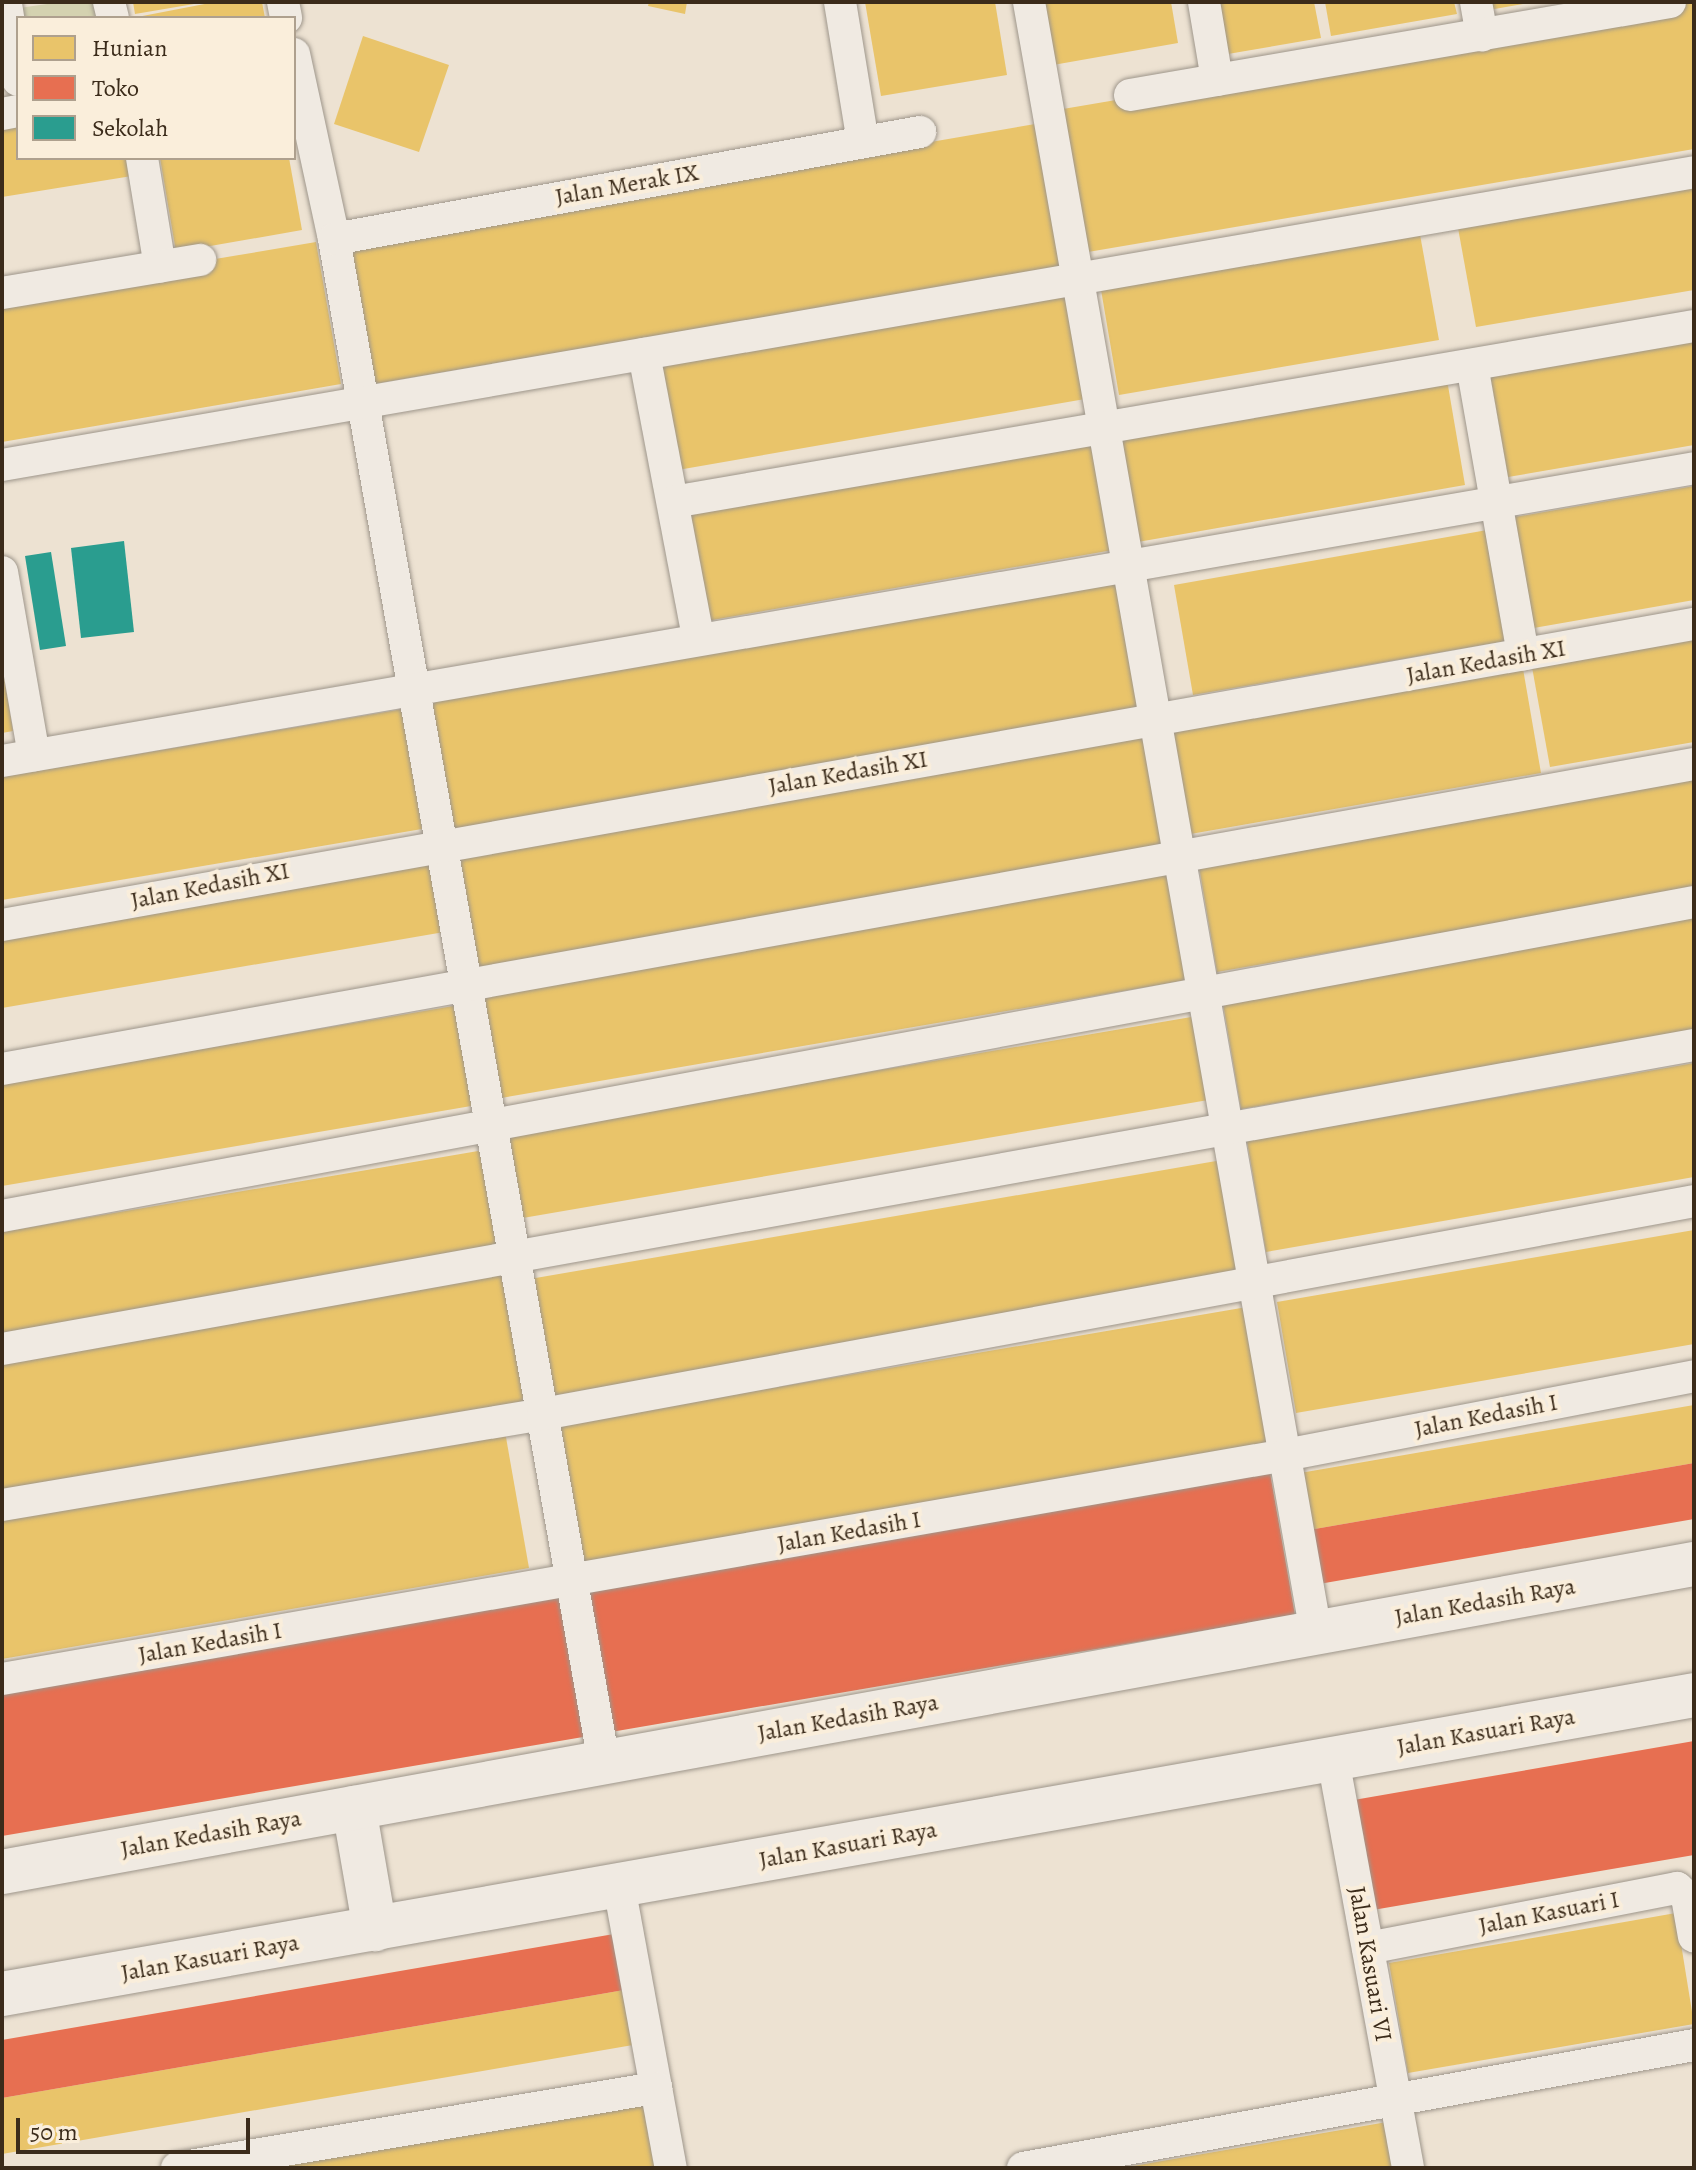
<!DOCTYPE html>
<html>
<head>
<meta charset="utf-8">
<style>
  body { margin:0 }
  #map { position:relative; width:1696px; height:2170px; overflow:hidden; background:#ede2d2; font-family:Alegreya,serif }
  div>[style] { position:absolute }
  .green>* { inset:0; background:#d4d2b0 }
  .homes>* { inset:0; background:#e9c46a }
  .shops>* { inset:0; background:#e76f51 }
  .schools>* { inset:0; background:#2a9d8f }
  .roads { filter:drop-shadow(0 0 2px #9e968b) drop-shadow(0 0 2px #9e968b) }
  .street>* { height:32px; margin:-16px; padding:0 16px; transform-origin:16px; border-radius:16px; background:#f0eae2 }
  .secondary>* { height:44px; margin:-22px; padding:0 22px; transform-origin:22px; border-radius:22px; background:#f0eae2 }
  span { translate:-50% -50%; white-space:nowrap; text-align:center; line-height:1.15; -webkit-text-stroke:8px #faeedb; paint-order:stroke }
  .street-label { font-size:24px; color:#3b2b1a }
  .frame { position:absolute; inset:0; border:4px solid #3b2b1a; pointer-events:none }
  .legend { position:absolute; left:16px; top:16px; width:280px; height:144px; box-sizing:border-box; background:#faeedb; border:2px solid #aea08e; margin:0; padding:10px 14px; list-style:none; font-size:24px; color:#3b2b1a }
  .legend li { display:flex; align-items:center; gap:16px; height:40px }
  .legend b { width:40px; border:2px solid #aea08e }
  .scale { position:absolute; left:16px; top:2118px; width:234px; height:36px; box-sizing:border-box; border:4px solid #3b2b1a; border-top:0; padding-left:10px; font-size:24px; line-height:28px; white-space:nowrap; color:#3b2b1a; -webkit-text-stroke:6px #faeedb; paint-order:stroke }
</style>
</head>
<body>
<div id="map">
  <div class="green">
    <i style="clip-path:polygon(61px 2px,109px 2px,112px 18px,18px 18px,12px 9px)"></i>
  </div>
  <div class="homes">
    <i style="clip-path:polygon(133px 2px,193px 2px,194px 4px,135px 14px)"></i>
    <i style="clip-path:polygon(262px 2px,265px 18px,132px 18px,215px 2px)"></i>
    <i style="clip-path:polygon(649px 2px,687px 2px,685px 14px,648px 6px)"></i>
    <i style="clip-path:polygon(865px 2px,995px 2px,1007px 75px,881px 96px)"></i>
    <i style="clip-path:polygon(1042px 2px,1171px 2px,1178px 43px,1053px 65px)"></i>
    <i style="clip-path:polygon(1213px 2px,1314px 2px,1321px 38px,1222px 55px)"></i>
    <i style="clip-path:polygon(1325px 2px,1454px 2px,1457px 14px,1331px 36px)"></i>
    <i style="clip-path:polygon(1481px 2px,1523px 2px,1523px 4px,1483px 11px)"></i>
    <i style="clip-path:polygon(1694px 2px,1694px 149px,1088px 252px,1063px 109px)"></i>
    <i style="clip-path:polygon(363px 36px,449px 65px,419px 152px,334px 124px)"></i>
    <i style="clip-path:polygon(18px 117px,18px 158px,136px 158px,138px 175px,2px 197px,2px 119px)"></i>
    <i style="clip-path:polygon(1041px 123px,1066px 266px,368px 385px,344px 243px)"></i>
    <i style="clip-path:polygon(160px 158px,289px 158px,302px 230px,176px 252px)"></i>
    <i style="clip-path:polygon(1694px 175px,1694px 290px,1476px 327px,1456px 217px)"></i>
    <i style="clip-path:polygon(1419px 229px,1439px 340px,1119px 395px,1100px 284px)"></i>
    <i style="clip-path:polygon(316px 242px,341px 384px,2px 442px,2px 295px)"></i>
    <i style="clip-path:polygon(1066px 289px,1085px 399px,672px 471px,653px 360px)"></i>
    <i style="clip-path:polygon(1694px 331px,1694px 445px,1502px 478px,1483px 367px)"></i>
    <i style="clip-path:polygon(1446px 374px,1465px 485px,1132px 543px,1113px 432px)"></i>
    <i style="clip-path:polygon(1094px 439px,1113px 550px,701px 622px,681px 511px)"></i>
    <i style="clip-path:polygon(1694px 486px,1694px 600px,1528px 629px,1509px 518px)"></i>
    <i style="clip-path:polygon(1493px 529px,1512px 640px,1193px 695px,1174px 585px)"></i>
    <i style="clip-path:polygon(1125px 572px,1149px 714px,452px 834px,427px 691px)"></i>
    <i style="clip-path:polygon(1694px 628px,1694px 742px,1550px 767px,1530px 656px)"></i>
    <i style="clip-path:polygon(1522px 663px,1541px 773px,1179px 836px,1160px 725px)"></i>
    <i style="clip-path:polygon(4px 675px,13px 731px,2px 733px,2px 676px)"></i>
    <i style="clip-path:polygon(403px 709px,422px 829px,2px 900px,2px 777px)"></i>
    <i style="clip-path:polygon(1150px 726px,1172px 852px,474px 972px,452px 845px)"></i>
    <i style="clip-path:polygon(1694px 776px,1694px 889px,1217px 972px,1198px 861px)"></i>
    <i style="clip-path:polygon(438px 858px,450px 931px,2px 1008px,2px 933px)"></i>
    <i style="clip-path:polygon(1171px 871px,1193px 979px,495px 1099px,474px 991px)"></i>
    <i style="clip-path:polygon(1694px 917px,1694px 1031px,1241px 1109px,1222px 998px)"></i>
    <i style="clip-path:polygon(459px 1005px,477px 1105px,2px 1186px,2px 1083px)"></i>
    <i style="clip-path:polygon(1197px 1016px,1214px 1099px,517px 1219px,500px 1135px)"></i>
    <i style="clip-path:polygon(1694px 1063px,1694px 1177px,1266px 1252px,1247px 1141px)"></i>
    <i style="clip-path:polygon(484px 1150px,504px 1258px,2px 1345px,2px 1232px)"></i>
    <i style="clip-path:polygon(1222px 1160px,1243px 1278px,545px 1397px,524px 1280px)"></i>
    <i style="clip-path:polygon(1694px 1230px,1694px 1344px,1296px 1413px,1277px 1302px)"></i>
    <i style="clip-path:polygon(511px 1268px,535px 1410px,2px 1502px,2px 1355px)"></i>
    <i style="clip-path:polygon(1247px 1307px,1272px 1450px,574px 1569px,550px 1426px)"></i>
    <i style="clip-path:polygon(1694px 1405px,1694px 1463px,1309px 1530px,1300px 1473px)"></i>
    <i style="clip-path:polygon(504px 1426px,529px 1568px,2px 1659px,2px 1512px)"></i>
    <i style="clip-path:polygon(1676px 1913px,1694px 2024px,1408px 2073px,1389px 1963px)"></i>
    <i style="clip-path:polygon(624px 1990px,633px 2045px,2px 2154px,2px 2098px)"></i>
    <i style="clip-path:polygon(651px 2098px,664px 2168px,258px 2168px)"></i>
    <i style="clip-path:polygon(1387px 2122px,1395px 2168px,1133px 2168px,1133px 2166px)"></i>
  </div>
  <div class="shops">
    <i style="clip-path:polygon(1694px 1463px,1694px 1519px,1319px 1584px,1309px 1530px)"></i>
    <i style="clip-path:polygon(1270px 1473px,1295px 1615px,611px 1732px,586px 1590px)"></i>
    <i style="clip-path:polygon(565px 1593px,589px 1736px,2px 1836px,2px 1690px)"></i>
    <i style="clip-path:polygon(1694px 1741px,1694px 1855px,1367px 1911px,1348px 1801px)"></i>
    <i style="clip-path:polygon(614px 1934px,624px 1990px,2px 2098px,2px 2040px)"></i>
  </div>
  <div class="schools">
    <i style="clip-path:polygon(124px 541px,134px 632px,81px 638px,71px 548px)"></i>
    <i style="clip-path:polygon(51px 552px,66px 646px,40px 650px,25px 556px)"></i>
  </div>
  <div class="roads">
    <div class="street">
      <i style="left:109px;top:2px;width:16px;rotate:76deg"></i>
      <i style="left:283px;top:2px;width:16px;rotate:79deg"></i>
      <i style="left:840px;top:2px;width:142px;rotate:80.7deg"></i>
      <i style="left:1029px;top:2px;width:1656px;rotate:80.02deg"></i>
      <i style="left:1204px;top:2px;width:79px;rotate:80.5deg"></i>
      <i style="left:1476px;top:2px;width:34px;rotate:80deg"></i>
      <i style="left:6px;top:4px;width:77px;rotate:81deg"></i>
      <i style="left:294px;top:54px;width:189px;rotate:77.8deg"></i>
      <i style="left:334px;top:239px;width:1548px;rotate:79.95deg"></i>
      <i style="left:1130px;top:95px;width:548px;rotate:-9.77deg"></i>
      <i style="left:2px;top:114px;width:16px;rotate:-11deg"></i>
      <i style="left:142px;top:158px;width:110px;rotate:80.6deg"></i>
      <i style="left:334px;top:239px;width:596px;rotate:-10.35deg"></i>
      <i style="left:2px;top:293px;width:201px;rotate:-9.5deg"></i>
      <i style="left:644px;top:354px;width:289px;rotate:79.2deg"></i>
      <i style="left:1472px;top:365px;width:294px;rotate:80deg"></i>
      <i style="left:2px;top:465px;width:1717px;rotate:-9.82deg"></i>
      <i style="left:673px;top:502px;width:1036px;rotate:-9.78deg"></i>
      <i style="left:2px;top:572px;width:186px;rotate:80.1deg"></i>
      <i style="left:2px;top:761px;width:1717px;rotate:-9.82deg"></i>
      <i style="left:2px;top:925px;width:1719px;rotate:-10.09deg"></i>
      <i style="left:2px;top:1069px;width:1719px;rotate:-10.22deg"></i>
      <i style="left:2px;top:1216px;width:1721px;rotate:-10.51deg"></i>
      <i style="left:2px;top:1349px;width:1719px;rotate:-10.19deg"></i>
      <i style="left:2px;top:1505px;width:549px;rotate:-9.55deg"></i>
      <i style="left:543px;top:1414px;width:1171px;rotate:-10.48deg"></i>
      <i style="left:2px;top:1679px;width:1302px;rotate:-9.9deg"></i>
      <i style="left:1285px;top:1455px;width:417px;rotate:-10.9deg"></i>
      <i style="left:1333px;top:1759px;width:416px;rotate:79.6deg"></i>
      <i style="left:619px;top:1886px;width:287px;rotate:79.6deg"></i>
      <i style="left:1368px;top:1948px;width:315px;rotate:-11deg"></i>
      <i style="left:1677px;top:1888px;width:13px;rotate:42deg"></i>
      <i style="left:1687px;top:1897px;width:40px;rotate:80deg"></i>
      <i style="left:177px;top:2168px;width:486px;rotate:-9.5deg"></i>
      <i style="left:1023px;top:2168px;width:682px;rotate:-10.39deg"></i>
    </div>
    <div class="secondary">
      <i style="left:354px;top:1808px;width:123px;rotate:80.2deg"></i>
      <i style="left:2px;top:1872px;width:1720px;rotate:-10.32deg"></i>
      <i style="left:2px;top:1994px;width:1718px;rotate:-10.02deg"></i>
    </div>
  </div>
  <div class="street-label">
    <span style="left:627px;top:185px;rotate:-10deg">Jalan Merak IX</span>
    <span style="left:1486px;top:662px;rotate:-10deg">Jalan Kedasih XI</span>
    <span style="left:848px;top:773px;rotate:-10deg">Jalan Kedasih XI</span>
    <span style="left:210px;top:886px;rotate:-11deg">Jalan Kedasih XI</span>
    <span style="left:1486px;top:1416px;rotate:-11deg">Jalan Kedasih I</span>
    <span style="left:849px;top:1532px;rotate:-10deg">Jalan Kedasih I</span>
    <span style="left:1485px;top:1602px;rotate:-10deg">Jalan Kedasih Raya</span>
    <span style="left:210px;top:1643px;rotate:-10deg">Jalan Kedasih I</span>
    <span style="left:848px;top:1718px;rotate:-10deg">Jalan Kedasih Raya</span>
    <span style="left:1486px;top:1732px;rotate:-10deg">Jalan Kasuari Raya</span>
    <span style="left:211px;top:1834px;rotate:-10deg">Jalan Kedasih Raya</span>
    <span style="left:848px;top:1845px;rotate:-10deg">Jalan Kasuari Raya</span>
    <span style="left:1549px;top:1913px;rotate:-11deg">Jalan Kasuari I</span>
    <span style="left:210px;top:1958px;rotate:-10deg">Jalan Kasuari Raya</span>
    <span style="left:1370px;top:1964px;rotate:80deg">Jalan Kasuari VI</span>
  </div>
  <div class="frame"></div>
  <ul class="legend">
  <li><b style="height:22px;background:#e9c46a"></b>Hunian</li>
  <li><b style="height:22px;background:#e76f51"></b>Toko</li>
  <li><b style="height:22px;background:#2a9d8f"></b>Sekolah</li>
  </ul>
  <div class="scale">50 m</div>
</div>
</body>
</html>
